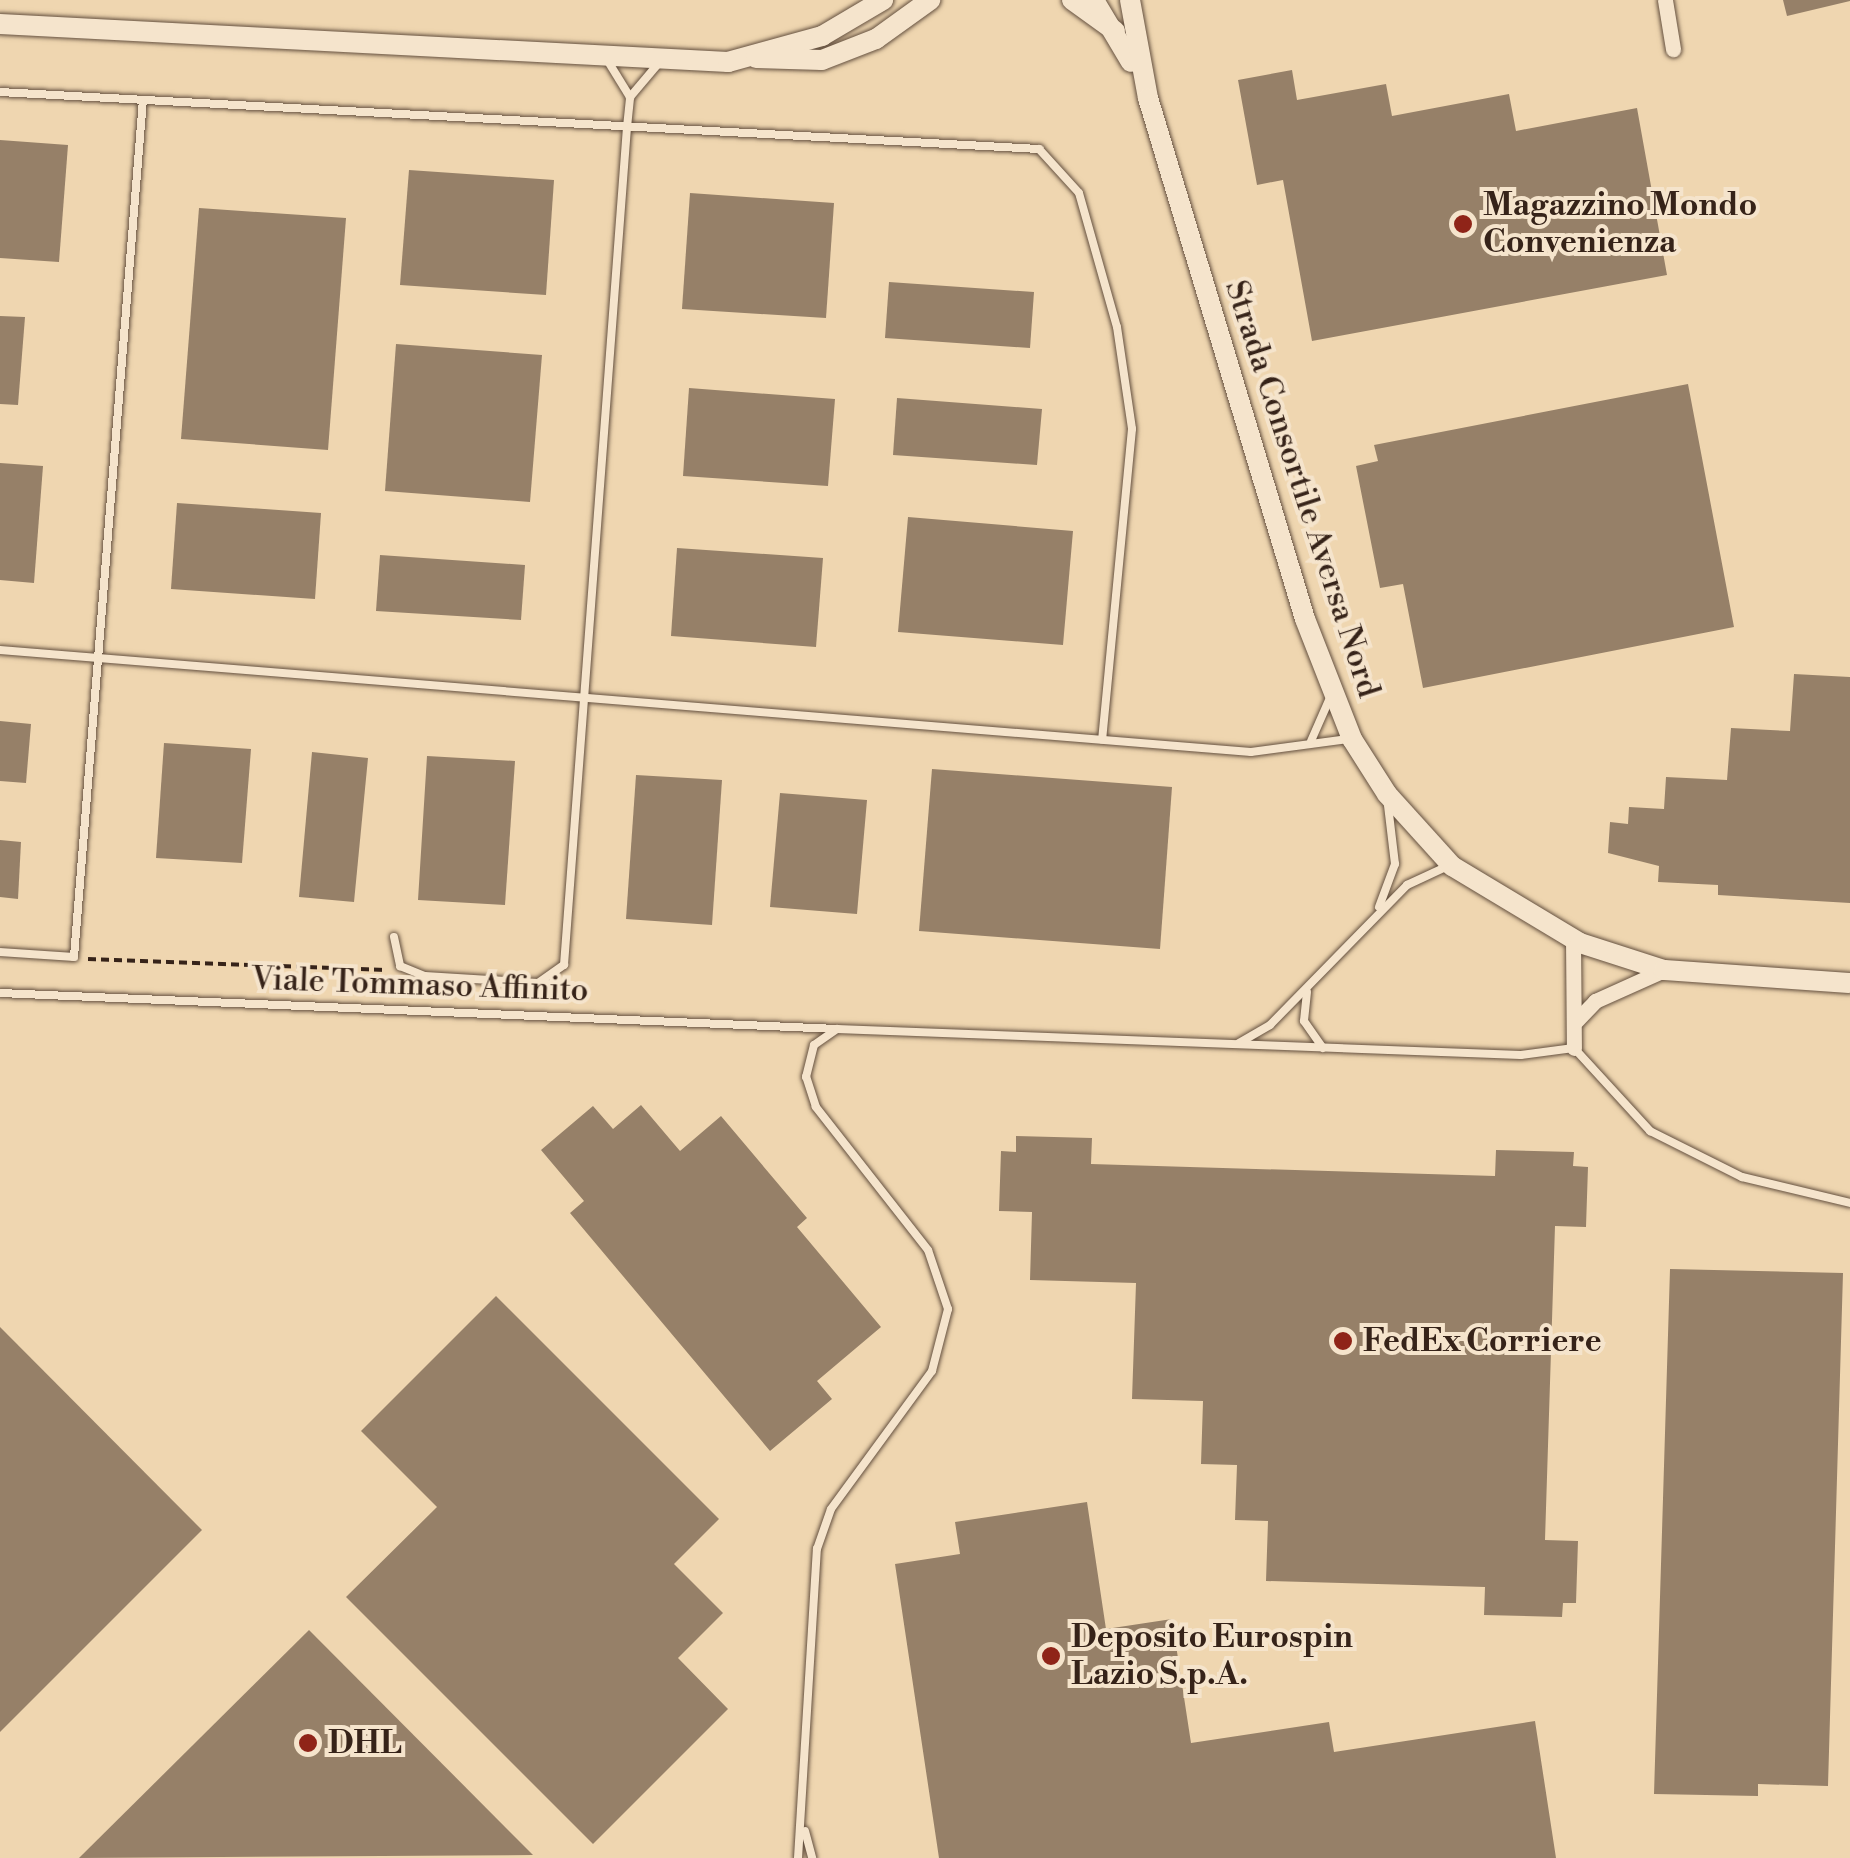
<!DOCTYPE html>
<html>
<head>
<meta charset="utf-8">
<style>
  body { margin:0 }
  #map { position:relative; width:1850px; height:1858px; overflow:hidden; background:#efd6b0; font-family:"Libre Bodoni",serif }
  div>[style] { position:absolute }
  .building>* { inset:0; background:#968068 }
  .path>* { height:4px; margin-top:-2px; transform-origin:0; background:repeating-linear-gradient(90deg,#362319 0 8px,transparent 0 13px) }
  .roads { filter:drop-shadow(0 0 2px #64503f) drop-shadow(0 0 2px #64503f) }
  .service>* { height:8px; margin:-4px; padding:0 4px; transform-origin:4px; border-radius:4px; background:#f5e4cc }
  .minor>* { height:15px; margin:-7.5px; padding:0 7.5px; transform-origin:7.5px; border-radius:7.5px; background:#f5e4cc }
  .tertiary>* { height:20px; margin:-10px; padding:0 10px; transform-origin:10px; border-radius:10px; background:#f5e4cc }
  .dots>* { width:28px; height:28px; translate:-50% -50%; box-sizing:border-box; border:5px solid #f5e4cc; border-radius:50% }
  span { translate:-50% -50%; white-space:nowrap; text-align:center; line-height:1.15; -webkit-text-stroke:8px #f5e4cc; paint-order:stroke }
  .poi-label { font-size:32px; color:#362319; font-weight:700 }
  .left { translate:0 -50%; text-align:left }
  .street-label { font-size:32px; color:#362319 }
</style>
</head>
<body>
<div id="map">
  <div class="building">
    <i style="clip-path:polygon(1783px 0,1850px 0,1850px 1px,1787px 16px)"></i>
    <i style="clip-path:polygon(1292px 70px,1297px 100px,1386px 84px,1392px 116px,1509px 94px,1516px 131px,1637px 108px,1667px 275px,1312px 341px,1283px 180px,1257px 185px,1238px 80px)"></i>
    <i style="clip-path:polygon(0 140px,68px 145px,59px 262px,0 258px)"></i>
    <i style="clip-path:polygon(409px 170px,554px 180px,546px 295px,400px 285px)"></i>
    <i style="clip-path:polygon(690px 193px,834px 203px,826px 318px,682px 309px)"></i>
    <i style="clip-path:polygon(199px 208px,346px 218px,328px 450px,181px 439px)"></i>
    <i style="clip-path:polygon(889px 282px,1034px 292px,1030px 348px,885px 338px)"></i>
    <i style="clip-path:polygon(0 316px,25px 317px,18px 405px,0 404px)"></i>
    <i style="clip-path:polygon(396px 344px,542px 355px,530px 502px,385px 491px)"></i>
    <i style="clip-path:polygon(1688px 384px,1734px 627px,1423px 688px,1403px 584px,1380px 588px,1356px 466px,1378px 461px,1374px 445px)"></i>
    <i style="clip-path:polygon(689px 388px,835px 399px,828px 486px,683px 476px)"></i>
    <i style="clip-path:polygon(897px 398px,1042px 409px,1037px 465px,893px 455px)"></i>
    <i style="clip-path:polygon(0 463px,43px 466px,34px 583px,0 580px)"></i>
    <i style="clip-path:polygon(177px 503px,321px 513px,315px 599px,171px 589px)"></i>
    <i style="clip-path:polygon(908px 517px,1073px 531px,1063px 645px,898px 632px)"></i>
    <i style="clip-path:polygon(677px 548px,823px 558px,816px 647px,671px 636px)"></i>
    <i style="clip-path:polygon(380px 555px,525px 565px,521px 620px,376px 611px)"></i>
    <i style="clip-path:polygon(1794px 674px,1850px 677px,1850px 903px,1718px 895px,1718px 885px,1658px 882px,1659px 866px,1608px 853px,1610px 822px,1628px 824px,1629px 807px,1664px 809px,1666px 777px,1727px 780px,1731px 728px,1790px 731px)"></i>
    <i style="clip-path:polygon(0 721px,31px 724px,26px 783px,0 781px)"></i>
    <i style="clip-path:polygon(164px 743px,251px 749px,242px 863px,156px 858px)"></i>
    <i style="clip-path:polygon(312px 752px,368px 758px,354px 902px,299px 897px)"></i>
    <i style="clip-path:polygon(427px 756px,515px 761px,505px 905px,418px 900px)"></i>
    <i style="clip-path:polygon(932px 769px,1172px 787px,1160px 949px,919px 931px)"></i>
    <i style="clip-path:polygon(636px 775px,722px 780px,712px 925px,626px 919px)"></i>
    <i style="clip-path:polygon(780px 793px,867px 800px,857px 914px,770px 907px)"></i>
    <i style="clip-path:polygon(0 840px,21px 842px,18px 899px,0 897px)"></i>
    <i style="clip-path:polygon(641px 1105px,680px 1151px,721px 1116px,807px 1218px,797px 1227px,881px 1327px,817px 1381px,832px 1399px,770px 1451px,570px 1213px,584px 1201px,541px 1150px,593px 1106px,613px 1129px)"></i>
    <i style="clip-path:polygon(1016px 1136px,1092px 1138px,1091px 1164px,1495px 1176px,1496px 1150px,1574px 1152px,1573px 1166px,1588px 1167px,1586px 1227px,1555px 1226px,1545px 1540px,1578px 1541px,1576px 1603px,1563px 1603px,1562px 1617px,1484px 1615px,1485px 1587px,1266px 1581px,1268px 1521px,1235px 1520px,1237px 1465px,1201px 1464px,1203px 1401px,1132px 1399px,1136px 1283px,1030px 1280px,1032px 1212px,999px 1211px,1001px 1151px,1016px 1152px)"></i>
    <i style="clip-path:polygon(1670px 1269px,1843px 1273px,1828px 1786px,1758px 1784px,1758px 1796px,1654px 1794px)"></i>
    <i style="clip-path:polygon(496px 1296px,719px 1519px,674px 1564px,723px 1613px,678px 1658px,728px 1709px,593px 1844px,346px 1597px,437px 1507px,361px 1431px)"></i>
    <i style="clip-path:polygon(0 1327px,202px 1530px,0 1732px)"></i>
    <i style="clip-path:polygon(1087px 1502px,1106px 1629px,1172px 1619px,1191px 1743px,1329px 1722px,1334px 1752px,1535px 1721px,1556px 1858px,939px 1858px,895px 1564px,960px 1554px,955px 1522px)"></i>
    <i style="clip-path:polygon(309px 1630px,533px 1855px,79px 1858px)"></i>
  </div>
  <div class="path">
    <i style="left:88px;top:959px;width:298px;rotate:2.1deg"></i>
  </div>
  <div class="roads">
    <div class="service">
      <i style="left:606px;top:58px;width:46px;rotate:58.4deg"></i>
      <i style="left:0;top:92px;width:1041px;rotate:3.14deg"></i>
      <i style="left:1039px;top:149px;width:59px;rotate:47.7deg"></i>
      <i style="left:1079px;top:193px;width:139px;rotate:74.2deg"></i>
      <i style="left:1117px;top:327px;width:103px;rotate:81.6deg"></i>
      <i style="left:1132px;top:429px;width:312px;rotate:95.5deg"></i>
      <i style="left:0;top:650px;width:1255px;rotate:4.66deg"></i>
      <i style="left:1251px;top:752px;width:98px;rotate:-7.6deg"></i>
      <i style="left:1311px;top:741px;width:45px;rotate:-66.3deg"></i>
      <i style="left:1379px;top:907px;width:46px;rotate:-69.6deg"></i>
      <i style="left:1395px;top:864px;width:59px;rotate:-96.8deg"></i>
      <i style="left:394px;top:937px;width:30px;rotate:78deg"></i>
      <i style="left:400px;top:966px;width:27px;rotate:22deg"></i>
      <i style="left:425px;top:976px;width:113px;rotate:3.5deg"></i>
      <i style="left:538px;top:983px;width:32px;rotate:-35deg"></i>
      <i style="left:564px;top:965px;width:840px;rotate:-85.7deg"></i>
      <i style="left:627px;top:127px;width:30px;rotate:-84deg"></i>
      <i style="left:630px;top:97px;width:43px;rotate:-49.7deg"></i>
      <i style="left:0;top:952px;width:74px;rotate:3.9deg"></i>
      <i style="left:74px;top:957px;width:860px;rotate:-85.4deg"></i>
      <i style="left:1307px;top:992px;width:29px;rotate:96deg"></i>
      <i style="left:1304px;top:1021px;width:33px;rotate:55deg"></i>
      <i style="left:0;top:993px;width:838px;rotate:2.46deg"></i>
      <i style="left:1239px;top:1043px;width:36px;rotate:-30deg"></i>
      <i style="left:1270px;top:1025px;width:196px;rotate:-45.6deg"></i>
      <i style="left:1407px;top:885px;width:43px;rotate:-24.8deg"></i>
      <i style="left:805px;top:1831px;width:28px;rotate:75deg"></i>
      <i style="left:798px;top:1858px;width:310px;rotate:-86.5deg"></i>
      <i style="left:817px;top:1549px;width:42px;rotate:-70.7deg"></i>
      <i style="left:831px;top:1509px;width:171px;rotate:-53.8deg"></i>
      <i style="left:932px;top:1371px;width:64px;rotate:-75.5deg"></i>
      <i style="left:948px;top:1309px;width:62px;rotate:-108.7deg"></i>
      <i style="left:928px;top:1250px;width:182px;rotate:-128.1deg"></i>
      <i style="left:816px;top:1107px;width:32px;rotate:-108deg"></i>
      <i style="left:806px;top:1077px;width:33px;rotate:-76deg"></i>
      <i style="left:814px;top:1045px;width:28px;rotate:-35deg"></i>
      <i style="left:837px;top:1029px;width:684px;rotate:2.18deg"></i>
      <i style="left:1521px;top:1055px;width:53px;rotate:-7.5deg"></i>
      <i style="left:1574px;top:1048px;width:113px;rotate:47.5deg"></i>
      <i style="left:1650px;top:1131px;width:103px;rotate:26.6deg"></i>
      <i style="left:1742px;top:1177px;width:111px;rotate:13.5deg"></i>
    </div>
    <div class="minor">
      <i style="left:1665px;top:0;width:50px;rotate:80.7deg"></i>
      <i style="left:1573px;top:939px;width:109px;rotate:89.5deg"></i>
      <i style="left:1576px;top:1021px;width:28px;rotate:-46deg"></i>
      <i style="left:1595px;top:1001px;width:76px;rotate:-24.2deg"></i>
    </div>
    <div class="tertiary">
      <i style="left:1072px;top:0;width:53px;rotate:35.8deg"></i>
      <i style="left:1094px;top:0;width:72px;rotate:59.2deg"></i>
      <i style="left:1130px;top:0;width:100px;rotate:79.6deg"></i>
      <i style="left:1148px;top:98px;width:544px;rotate:73.23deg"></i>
      <i style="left:1305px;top:619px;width:129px;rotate:68.6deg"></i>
      <i style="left:1352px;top:739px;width:65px;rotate:57.5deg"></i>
      <i style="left:1387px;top:794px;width:97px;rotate:47.9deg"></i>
      <i style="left:1452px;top:866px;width:149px;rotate:31deg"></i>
      <i style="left:1580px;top:943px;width:88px;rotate:17.8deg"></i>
      <i style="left:1664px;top:970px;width:186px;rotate:4deg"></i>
      <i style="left:0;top:24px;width:729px;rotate:2.99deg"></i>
      <i style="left:728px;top:62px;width:98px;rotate:-15.5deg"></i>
      <i style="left:822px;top:36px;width:71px;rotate:-30.5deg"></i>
      <i style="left:756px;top:58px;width:66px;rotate:1.7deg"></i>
      <i style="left:822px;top:60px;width:58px;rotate:-21.3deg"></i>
      <i style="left:876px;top:39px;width:67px;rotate:-35.8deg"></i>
    </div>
  </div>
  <div class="dots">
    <i style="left:1463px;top:224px;background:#8f2418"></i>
    <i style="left:1343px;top:1341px;background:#8f2418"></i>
    <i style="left:1051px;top:1656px;background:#8f2418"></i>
    <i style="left:308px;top:1743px;background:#8f2418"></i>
  </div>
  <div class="poi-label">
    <span class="left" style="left:1483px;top:224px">Magazzino Mondo<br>Convenienza</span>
    <span class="left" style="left:1363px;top:1341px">FedEx Corriere</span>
    <span class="left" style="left:1071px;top:1656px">Deposito Eurospin<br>Lazio S.p.A.</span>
    <span class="left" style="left:328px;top:1743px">DHL</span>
  </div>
  <div class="street-label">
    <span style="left:1302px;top:489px;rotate:72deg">Strada Consortile Aversa Nord</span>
    <span style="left:420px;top:985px;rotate:2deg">Viale Tommaso Affinito</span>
  </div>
</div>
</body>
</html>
